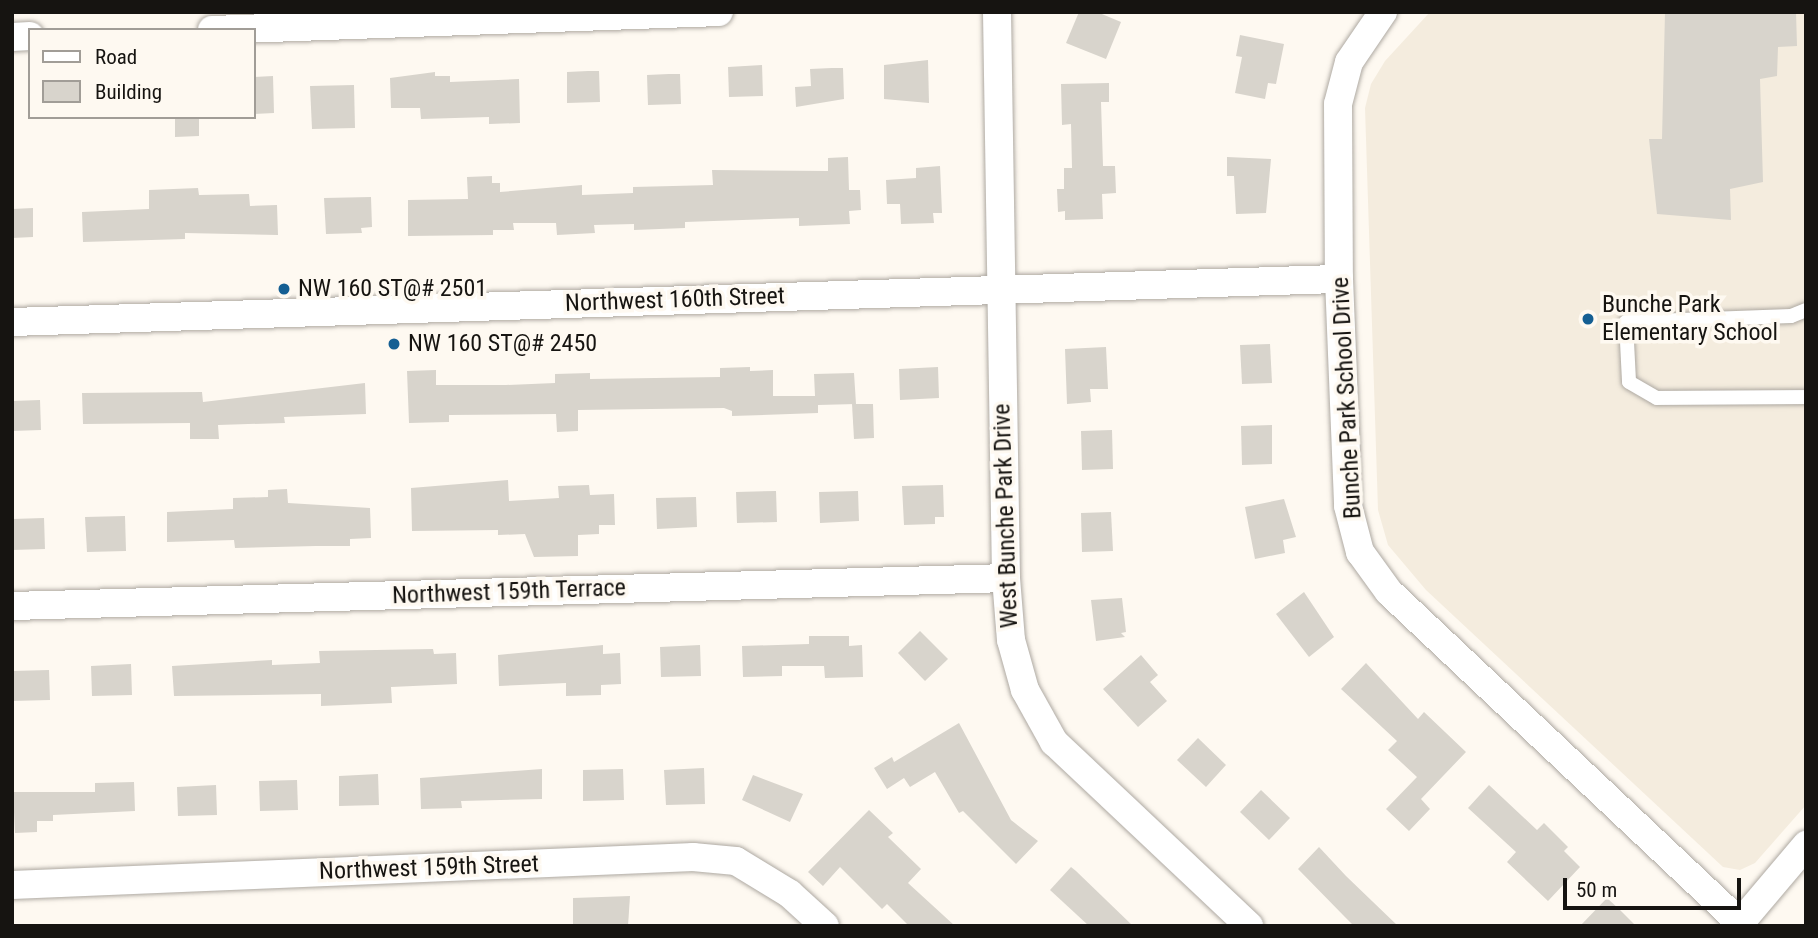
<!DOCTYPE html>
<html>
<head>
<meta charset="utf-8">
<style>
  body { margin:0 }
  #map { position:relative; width:1818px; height:938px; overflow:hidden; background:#fef9f1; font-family:"Roboto Condensed",sans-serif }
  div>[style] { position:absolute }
  .built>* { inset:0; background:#f4ecde }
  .building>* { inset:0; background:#d8d4cc }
  .roads { filter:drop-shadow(0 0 2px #aea9a2) drop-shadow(0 0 2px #aea9a2) }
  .service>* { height:14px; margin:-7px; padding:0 7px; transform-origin:7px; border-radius:7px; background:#fff }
  .minor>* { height:28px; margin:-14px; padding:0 14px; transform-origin:14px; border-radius:14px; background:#fff }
  .dots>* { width:19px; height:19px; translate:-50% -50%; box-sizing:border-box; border:4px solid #fef9f1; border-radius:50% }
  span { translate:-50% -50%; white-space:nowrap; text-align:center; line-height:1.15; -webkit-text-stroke:7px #fef9f1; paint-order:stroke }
  .poi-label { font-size:24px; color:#161411 }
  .left { translate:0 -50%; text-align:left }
  .street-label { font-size:24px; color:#161411 }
  .frame { position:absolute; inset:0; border:14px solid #161411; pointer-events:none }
  .legend { position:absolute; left:28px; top:28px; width:228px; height:91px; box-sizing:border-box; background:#fef9f1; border:2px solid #a19d97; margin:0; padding:9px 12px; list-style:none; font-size:21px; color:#161411 }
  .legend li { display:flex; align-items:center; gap:14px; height:35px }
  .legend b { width:35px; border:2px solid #a19d97 }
  .scale { position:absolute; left:1563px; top:878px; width:178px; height:32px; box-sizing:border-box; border:4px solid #161411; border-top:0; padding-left:9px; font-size:21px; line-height:24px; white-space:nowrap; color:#161411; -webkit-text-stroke:5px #fef9f1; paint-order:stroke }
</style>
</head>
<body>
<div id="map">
  <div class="built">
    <i style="clip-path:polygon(1430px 12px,1806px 12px,1806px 805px,1755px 863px,1740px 870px,1723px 867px,1426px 590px,1388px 545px,1378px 510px,1365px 108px,1371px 84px,1385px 61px)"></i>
  </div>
  <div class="building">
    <i style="clip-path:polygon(1079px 12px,1097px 12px,1121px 22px,1106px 59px,1066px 43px)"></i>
    <i style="clip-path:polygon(1665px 12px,1796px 12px,1797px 46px,1778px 47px,1777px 76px,1760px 79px,1763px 182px,1730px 189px,1731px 220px,1657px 214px,1649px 139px,1662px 139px)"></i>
    <i style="clip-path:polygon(1240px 35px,1284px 44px,1276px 84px,1268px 83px,1265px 99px,1235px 93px,1242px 57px,1236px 56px)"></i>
    <i style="clip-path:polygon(928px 60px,929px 103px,884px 99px,884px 65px)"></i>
    <i style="clip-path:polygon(762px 65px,763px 96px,729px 97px,728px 67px)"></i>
    <i style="clip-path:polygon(832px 68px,843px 68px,844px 99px,796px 107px,795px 87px,811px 86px,810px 69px)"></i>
    <i style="clip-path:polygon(588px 71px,599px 71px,600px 102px,567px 103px,567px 72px)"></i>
    <i style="clip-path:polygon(435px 72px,435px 76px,450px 76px,450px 82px,519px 79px,520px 123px,489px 124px,489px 117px,421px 119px,420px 108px,391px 108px,390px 78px)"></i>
    <i style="clip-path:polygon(669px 74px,680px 74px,681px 104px,648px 105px,647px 75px)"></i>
    <i style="clip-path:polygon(273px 76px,274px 113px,254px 114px,254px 77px)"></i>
    <i style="clip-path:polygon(1109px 83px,1109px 102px,1101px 102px,1103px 166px,1115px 166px,1116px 193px,1102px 194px,1103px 219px,1065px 220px,1065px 211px,1058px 212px,1057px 189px,1064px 189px,1064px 168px,1072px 168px,1071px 124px,1062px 125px,1061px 84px)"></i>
    <i style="clip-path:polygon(354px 85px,355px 128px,312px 129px,310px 86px)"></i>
    <i style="clip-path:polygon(175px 117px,199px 117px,199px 136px,175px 137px)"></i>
    <i style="clip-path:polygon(848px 157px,849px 190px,860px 190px,861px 210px,849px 211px,850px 224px,799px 226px,799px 218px,685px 222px,685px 228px,634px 230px,634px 224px,594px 225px,595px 233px,557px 235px,556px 223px,513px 223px,514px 230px,493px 230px,493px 235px,408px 236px,408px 200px,468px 199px,467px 177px,492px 176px,492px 183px,500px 183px,500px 192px,582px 185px,582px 195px,633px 193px,633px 187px,713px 185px,712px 170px,828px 171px,828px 158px)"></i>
    <i style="clip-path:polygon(1227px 157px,1271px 159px,1266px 213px,1236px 214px,1234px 176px,1227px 176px)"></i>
    <i style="clip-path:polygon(940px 166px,942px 213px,933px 213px,934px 223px,901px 224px,900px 204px,887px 204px,886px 180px,916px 178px,916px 168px)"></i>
    <i style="clip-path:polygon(198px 188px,199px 195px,249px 194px,250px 206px,277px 205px,278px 235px,185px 233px,185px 239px,83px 242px,82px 212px,149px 209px,149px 190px)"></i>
    <i style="clip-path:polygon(371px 197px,372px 227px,361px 228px,362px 233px,326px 234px,324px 198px)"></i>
    <i style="clip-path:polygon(33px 208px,33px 237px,12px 238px,12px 209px)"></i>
    <i style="clip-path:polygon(1270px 344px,1272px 383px,1242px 384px,1240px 345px)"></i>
    <i style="clip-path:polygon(1106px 347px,1108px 389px,1090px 389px,1091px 402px,1067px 404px,1065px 349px)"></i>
    <i style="clip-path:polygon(750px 367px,750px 371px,773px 370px,773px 396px,815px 396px,814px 374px,854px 373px,856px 404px,818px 405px,818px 413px,732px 416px,732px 411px,724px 408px,578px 410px,578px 431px,557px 432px,556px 414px,449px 415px,449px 422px,409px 423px,407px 371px,436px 370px,436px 385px,506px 385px,555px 383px,555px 374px,590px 373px,590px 379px,720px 377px,720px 368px)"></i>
    <i style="clip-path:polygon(938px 367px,939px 398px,900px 400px,899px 369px)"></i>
    <i style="clip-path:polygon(365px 383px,366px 414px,284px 417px,285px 423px,218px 425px,219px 439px,190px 439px,190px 423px,83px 424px,82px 393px,202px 392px,203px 402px)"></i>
    <i style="clip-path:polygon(40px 400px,41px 430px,12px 431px,12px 401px)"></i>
    <i style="clip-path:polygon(852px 404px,873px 404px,874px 438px,854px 439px)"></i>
    <i style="clip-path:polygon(1272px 425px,1272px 464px,1242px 465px,1241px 426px)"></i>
    <i style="clip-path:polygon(1112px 430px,1113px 469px,1082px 470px,1081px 431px)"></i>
    <i style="clip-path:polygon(508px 480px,509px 501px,559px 498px,558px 486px,589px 485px,590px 495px,614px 494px,615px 525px,599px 525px,599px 534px,578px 535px,578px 556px,534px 557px,525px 534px,498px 535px,498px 530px,412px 531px,411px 488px)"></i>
    <i style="clip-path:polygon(943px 485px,944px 517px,935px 517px,935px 524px,904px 525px,902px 486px)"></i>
    <i style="clip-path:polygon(287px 489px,288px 503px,370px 508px,371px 538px,350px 539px,350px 546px,316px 546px,235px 548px,234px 540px,167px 542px,167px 512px,233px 509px,233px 498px,268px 497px,268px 490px)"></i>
    <i style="clip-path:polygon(776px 491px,777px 522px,737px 523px,736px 492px)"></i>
    <i style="clip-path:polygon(858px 491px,859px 521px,820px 523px,819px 492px)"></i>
    <i style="clip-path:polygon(696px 497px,697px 527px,657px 529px,656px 498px)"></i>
    <i style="clip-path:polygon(1284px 499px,1296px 537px,1283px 540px,1285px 553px,1255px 559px,1245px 507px)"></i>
    <i style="clip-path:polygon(1111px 512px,1113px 551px,1082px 552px,1081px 513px)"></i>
    <i style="clip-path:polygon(125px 516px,126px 551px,87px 552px,85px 517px)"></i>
    <i style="clip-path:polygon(44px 518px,45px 549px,12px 550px,12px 519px)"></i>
    <i style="clip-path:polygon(1304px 592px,1334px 637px,1309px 657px,1276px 614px)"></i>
    <i style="clip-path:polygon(1122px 598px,1126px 632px,1121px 633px,1125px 637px,1096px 641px,1091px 600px)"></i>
    <i style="clip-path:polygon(920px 631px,948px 659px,925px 681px,898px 653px)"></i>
    <i style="clip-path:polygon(809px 636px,849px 636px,849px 646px,862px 645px,863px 677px,825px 678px,824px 666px,782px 666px,782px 676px,743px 677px,742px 646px,809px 644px)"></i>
    <i style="clip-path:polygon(603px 645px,603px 654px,620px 653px,621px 684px,601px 685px,601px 695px,566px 696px,566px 683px,499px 686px,498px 655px)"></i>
    <i style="clip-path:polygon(700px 645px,701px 676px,661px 677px,660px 647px)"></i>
    <i style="clip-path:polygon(433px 649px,434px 654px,456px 653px,457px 684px,391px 687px,392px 703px,321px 706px,321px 694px,174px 696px,172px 666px,272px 660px,272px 665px,320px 663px,319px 651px)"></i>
    <i style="clip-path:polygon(1141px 655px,1158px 675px,1150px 682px,1167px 701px,1138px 727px,1103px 689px)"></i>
    <i style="clip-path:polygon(1366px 663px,1418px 719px,1424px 712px,1466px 752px,1421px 799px,1430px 809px,1409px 831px,1386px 809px,1417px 777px,1388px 750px,1397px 741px,1341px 689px)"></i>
    <i style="clip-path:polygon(131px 664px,132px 695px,92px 696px,91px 666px)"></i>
    <i style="clip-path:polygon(49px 670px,50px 700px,12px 701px,12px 671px)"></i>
    <i style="clip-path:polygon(959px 723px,1011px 820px,1038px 841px,1016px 864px,963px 811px,959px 813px,935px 772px,910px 787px,904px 778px,887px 789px,874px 768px,892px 757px,894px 762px)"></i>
    <i style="clip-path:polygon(1198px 738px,1226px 765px,1206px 787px,1177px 760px)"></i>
    <i style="clip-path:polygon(704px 768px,705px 804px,666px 805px,664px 770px)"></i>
    <i style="clip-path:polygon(542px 769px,542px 799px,461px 801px,462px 808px,421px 809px,420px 778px)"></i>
    <i style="clip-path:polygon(623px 769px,624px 800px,583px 801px,583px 770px)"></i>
    <i style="clip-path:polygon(378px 774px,379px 805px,339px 806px,339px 776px)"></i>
    <i style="clip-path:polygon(753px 775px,803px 794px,790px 822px,742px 800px)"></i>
    <i style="clip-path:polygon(297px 780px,298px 810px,260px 811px,259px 781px)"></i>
    <i style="clip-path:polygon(134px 782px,135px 811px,53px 815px,53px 821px,37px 821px,37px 832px,15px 833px,13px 792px,95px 792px,95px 783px)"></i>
    <i style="clip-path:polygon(216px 785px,217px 815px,178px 816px,177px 787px)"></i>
    <i style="clip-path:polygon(1489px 785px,1537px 830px,1544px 823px,1568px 847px,1564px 851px,1580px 867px,1548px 901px,1507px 862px,1516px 852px,1468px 808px)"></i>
    <i style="clip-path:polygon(1261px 790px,1290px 818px,1269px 840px,1240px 812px)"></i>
    <i style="clip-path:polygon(869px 810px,893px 833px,888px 837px,921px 869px,908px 883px,955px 926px,909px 926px,887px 904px,882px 909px,840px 867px,823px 886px,808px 872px)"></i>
    <i style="clip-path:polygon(1319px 847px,1346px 876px,1398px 926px,1354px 926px,1343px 915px,1298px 869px)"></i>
    <i style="clip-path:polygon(1071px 867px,1076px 871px,1133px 926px,1089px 926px,1050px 890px)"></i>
    <i style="clip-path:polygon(630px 896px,628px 926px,573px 926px,573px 898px)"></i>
    <i style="clip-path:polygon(1607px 898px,1620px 910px,1636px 926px,1580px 926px)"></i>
  </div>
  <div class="roads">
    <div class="service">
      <i style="left:1806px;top:310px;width:16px;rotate:158deg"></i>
      <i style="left:1791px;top:316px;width:165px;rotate:177.9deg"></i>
      <i style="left:1626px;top:322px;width:60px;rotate:87.1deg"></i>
      <i style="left:1629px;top:382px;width:32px;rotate:30deg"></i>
      <i style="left:1657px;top:398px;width:149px;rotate:-0.4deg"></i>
    </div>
    <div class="minor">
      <i style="left:997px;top:12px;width:566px;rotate:89.09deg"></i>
      <i style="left:1006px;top:578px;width:62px;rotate:85.4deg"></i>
      <i style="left:1011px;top:640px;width:52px;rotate:74.4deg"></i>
      <i style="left:1025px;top:690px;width:60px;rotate:60.9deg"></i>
      <i style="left:1054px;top:742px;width:268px;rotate:43.3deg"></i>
      <i style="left:1383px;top:12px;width:60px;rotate:124.2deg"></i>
      <i style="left:1349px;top:62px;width:43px;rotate:104.7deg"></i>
      <i style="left:1338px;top:104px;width:175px;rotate:89.7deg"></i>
      <i style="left:1339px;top:279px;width:227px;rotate:87.7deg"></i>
      <i style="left:1348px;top:506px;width:48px;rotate:75.4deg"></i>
      <i style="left:1360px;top:552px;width:49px;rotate:54.1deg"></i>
      <i style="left:1389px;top:592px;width:487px;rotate:43.3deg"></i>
      <i style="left:212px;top:30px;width:507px;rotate:-2.03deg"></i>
      <i style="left:12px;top:37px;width:18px;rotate:-3deg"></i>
      <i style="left:12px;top:322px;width:1328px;rotate:-1.86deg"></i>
      <i style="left:12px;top:606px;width:994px;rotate:-1.61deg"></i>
      <i style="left:12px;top:885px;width:682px;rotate:-2.35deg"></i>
      <i style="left:693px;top:857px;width:43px;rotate:5.3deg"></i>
      <i style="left:736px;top:861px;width:63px;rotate:31.4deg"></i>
      <i style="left:790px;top:894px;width:47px;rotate:42.4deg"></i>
      <i style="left:1741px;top:922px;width:101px;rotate:-49.8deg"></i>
    </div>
  </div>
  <div class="dots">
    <i style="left:284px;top:289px;background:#155f93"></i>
    <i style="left:1588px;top:319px;background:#155f93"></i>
    <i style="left:394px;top:344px;background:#155f93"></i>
  </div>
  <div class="poi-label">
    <span class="left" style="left:298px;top:289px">NW 160 ST@# 2501</span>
    <span class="left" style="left:1602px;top:319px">Bunche Park<br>Elementary School</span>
    <span class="left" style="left:408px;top:344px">NW 160 ST@# 2450</span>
  </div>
  <div class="street-label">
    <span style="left:675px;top:300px;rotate:-2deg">Northwest 160th Street</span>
    <span style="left:1347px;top:398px;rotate:-93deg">Bunche Park School Drive</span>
    <span style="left:1006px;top:516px;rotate:-92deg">West Bunche Park Drive</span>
    <span style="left:509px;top:592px;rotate:-2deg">Northwest 159th Terrace</span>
    <span style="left:429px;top:868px;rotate:-2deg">Northwest 159th Street</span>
  </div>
  <div class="frame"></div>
  <ul class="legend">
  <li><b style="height:9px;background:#fff"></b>Road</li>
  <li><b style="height:19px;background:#d8d4cc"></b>Building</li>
  </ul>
  <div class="scale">50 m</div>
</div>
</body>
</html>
